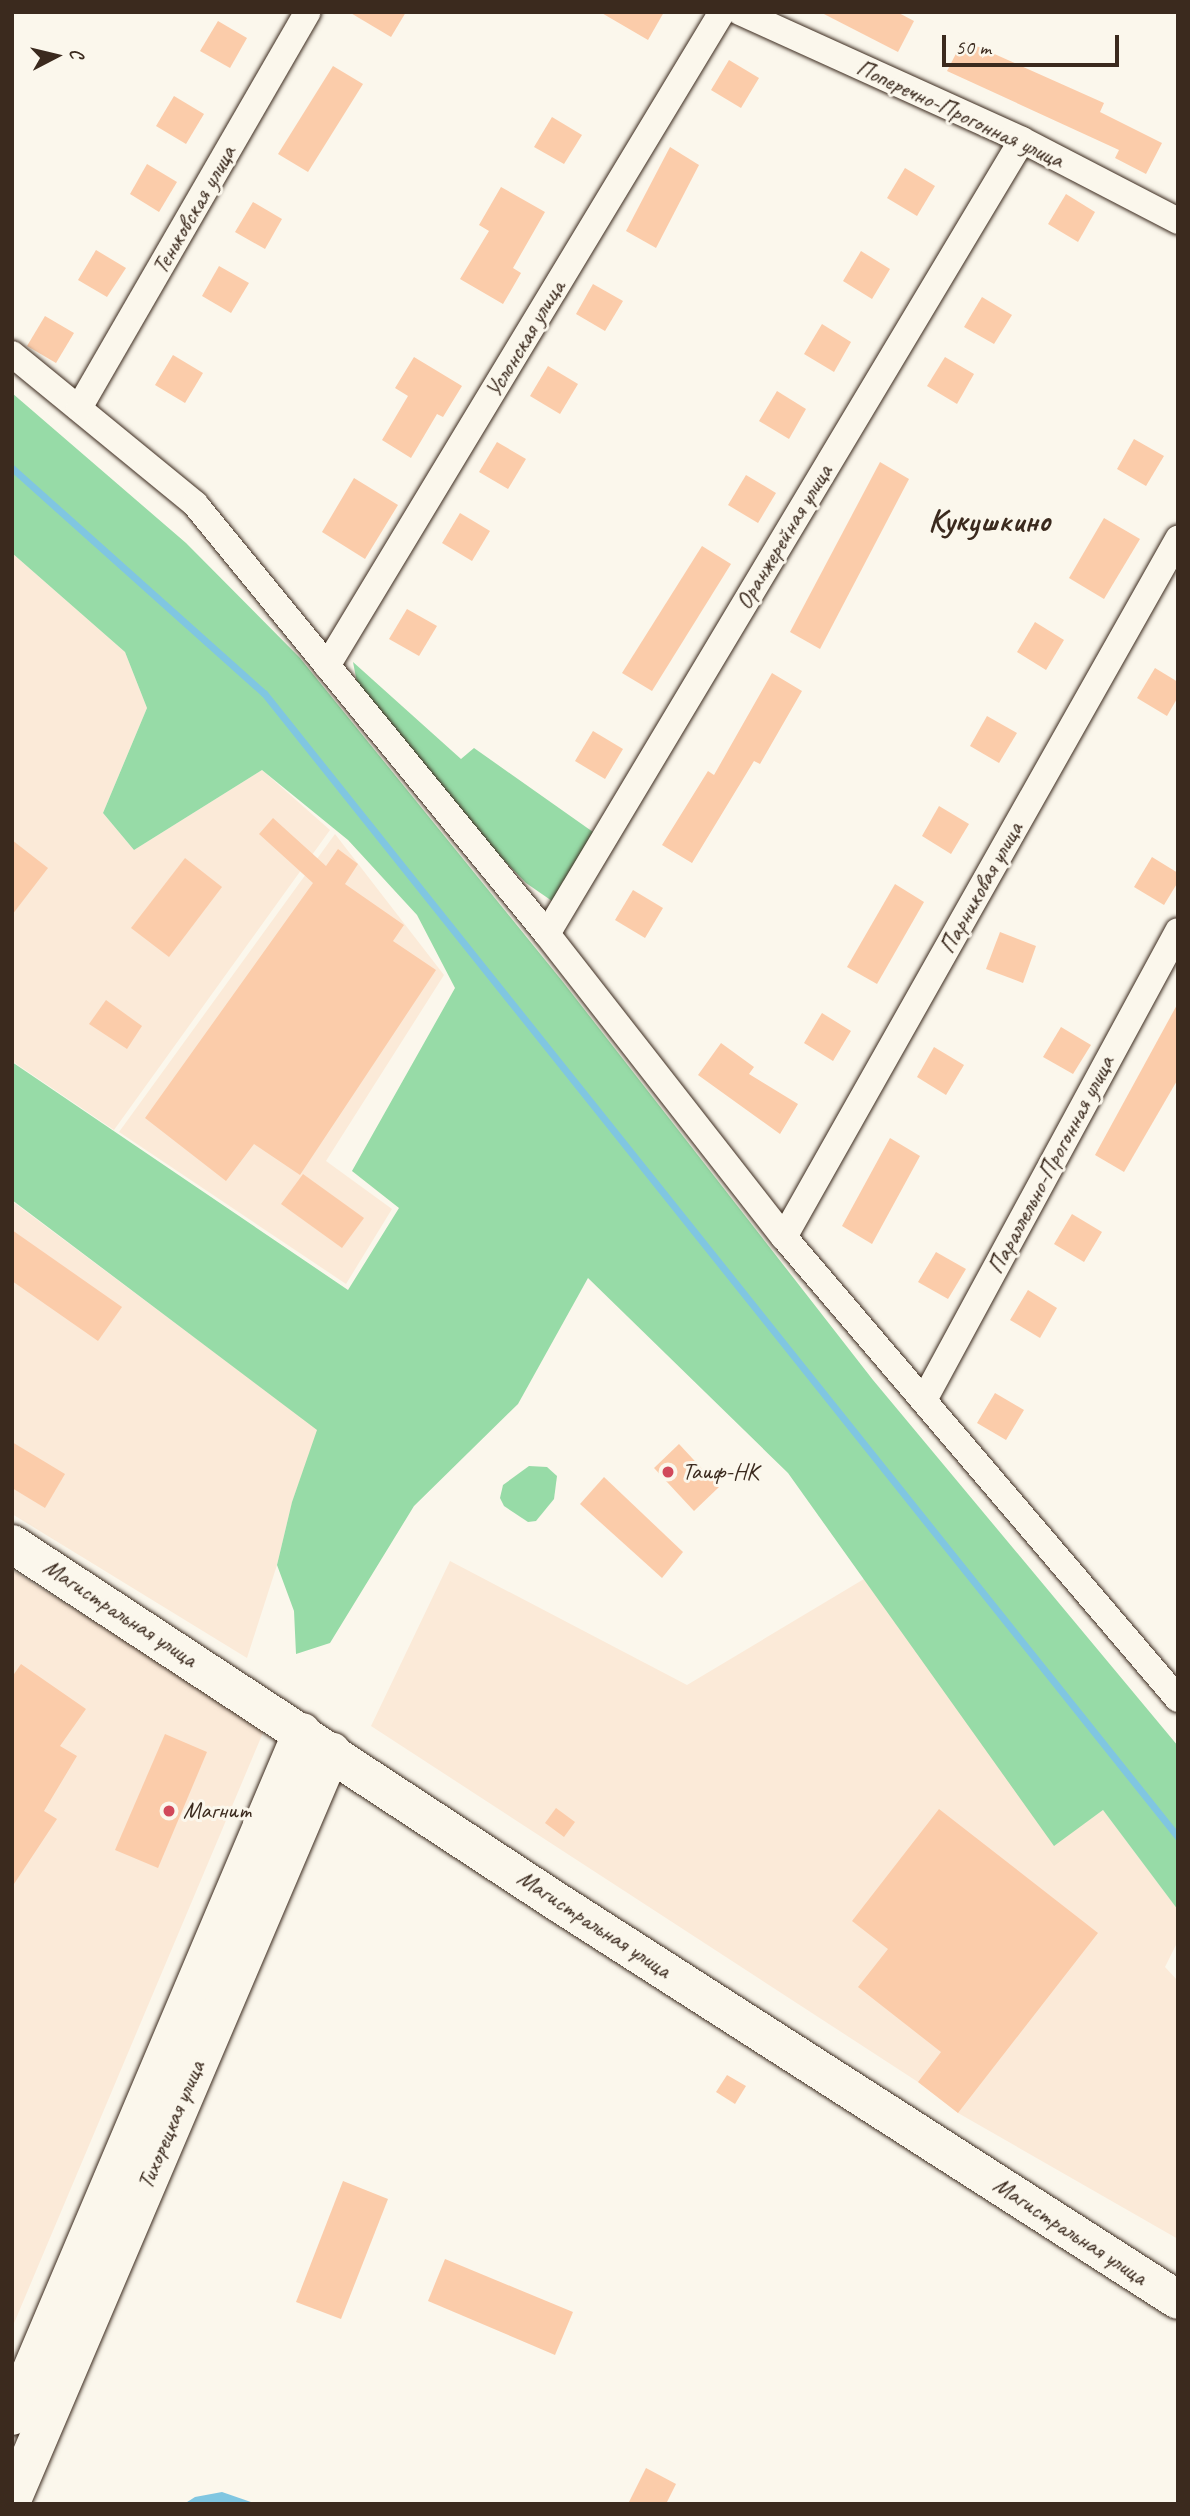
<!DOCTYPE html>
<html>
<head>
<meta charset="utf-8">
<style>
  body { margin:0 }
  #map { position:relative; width:1190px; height:2516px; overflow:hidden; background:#fbf7ec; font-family:Caveat,sans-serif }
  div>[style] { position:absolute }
  .built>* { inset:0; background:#fbead8 }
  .green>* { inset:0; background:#97dba7 }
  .water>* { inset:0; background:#80c6e1 }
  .stream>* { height:7px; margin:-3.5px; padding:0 3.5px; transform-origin:3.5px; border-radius:3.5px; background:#80c6e1 }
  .building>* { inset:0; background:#fbccaa }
  .roads { filter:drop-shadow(0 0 2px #3b2a1e) drop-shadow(0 0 2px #3b2a1e) }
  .street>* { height:26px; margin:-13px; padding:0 13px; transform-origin:13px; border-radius:13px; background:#fbf7ec }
  .secondary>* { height:38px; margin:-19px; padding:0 19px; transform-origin:19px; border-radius:19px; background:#fbf7ec }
  .dots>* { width:19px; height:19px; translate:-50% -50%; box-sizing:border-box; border:4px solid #fbf7ec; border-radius:50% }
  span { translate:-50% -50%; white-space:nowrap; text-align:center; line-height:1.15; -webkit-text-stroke:6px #fbf7ec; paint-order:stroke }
  .street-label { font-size:24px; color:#3b2a1e }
  .poi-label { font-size:24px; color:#3b2a1e }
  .left { translate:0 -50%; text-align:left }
  .district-label { font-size:32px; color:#3b2a1e; font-weight:700 }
  .frame { position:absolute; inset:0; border:14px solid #3b2a1e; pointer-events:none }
  .north { position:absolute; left:21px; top:21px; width:70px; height:70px; -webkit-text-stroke:5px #fbf7ec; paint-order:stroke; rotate:83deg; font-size:19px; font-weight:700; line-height:28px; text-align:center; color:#3b2a1e }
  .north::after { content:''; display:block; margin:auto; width:24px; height:32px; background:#3b2a1e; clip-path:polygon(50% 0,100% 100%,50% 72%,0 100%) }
  .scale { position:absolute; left:942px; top:35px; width:177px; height:32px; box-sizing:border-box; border:4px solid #3b2a1e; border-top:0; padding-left:9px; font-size:21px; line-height:24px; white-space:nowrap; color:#3b2a1e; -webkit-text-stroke:5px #fbf7ec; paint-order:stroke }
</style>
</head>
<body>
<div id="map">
  <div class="built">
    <i style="clip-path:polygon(12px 553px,125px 652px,147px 708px,103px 813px,134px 850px,262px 770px,330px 830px,114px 1130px,12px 1061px)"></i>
    <i style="clip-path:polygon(335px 834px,444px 975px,326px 1161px,392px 1209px,346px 1284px,119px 1132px)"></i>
    <i style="clip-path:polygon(12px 1201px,318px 1430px,292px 1502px,277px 1565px,247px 1658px,12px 1514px)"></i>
    <i style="clip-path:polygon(450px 1561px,687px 1685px,864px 1579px,1054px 1845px,1103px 1810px,1178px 1910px,1178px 1941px,1165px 1967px,1178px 1981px,1178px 2239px,958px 2113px,918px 2082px,371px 1726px)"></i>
    <i style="clip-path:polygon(12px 1570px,265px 1728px,12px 2328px)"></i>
  </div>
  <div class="green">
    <i style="clip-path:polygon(12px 393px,186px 543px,300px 658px,563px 982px,873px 1380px,1178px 1746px,1178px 1910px,1103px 1810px,1054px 1846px,788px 1473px,588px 1278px,518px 1404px,414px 1506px,330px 1643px,296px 1654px,294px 1611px,277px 1565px,292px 1502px,317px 1430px,12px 1200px,12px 1062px,348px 1290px,399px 1208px,352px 1171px,455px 988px,417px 915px,348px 840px,262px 770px,134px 850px,103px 813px,147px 708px,125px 652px,12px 553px)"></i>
    <i style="clip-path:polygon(353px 662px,461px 759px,474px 748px,593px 832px,552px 901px,526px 883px,431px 785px,359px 693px)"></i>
    <i style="clip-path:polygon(529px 1466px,547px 1467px,557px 1476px,554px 1499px,536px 1521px,528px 1522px,504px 1506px,500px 1498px,503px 1485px)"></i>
  </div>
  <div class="water">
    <i style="clip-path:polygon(222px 2492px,257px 2504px,184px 2504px,195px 2497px)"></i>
  </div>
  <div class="stream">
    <i style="left:12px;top:468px;width:338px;rotate:41.8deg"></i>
    <i style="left:264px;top:693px;width:1464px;rotate:51.38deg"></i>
  </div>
  <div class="building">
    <i style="clip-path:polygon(349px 12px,406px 12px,391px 37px)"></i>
    <i style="clip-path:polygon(600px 12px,664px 12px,648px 40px)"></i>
    <i style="clip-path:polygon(820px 12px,897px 12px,914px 21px,898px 52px)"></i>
    <i style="clip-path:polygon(218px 21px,247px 38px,230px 68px,200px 51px)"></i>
    <i style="clip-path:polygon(963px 40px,1104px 103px,1100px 112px,1162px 143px,1146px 174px,1115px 158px,1119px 150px,947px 71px)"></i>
    <i style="clip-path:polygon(729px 60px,759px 78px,741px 108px,711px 90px)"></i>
    <i style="clip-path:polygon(333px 66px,363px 84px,308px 172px,278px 154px)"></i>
    <i style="clip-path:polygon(174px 96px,204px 114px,186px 144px,156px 126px)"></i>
    <i style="clip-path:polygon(552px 117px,582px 135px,564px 164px,534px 147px)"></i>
    <i style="clip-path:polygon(670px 147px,699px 165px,656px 248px,626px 231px)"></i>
    <i style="clip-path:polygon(147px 164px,177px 182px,159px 212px,130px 194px)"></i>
    <i style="clip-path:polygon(905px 168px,935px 186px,917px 216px,887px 198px)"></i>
    <i style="clip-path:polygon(501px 187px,545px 212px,513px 268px,521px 273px,503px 304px,460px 279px,489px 231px,479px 225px)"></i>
    <i style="clip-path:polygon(1066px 194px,1095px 212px,1078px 242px,1048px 224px)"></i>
    <i style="clip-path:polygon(253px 202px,282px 219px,265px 249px,235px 232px)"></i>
    <i style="clip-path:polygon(96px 250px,126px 268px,107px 297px,78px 280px)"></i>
    <i style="clip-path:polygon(861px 251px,890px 269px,872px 299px,843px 281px)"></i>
    <i style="clip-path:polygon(219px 266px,249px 283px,231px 313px,202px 296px)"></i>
    <i style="clip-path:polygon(593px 284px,623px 301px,605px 331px,576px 314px)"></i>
    <i style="clip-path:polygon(982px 297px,1012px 315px,994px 344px,964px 327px)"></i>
    <i style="clip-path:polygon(45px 316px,74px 333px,56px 363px,27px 346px)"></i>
    <i style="clip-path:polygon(822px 324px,851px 342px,834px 372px,804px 354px)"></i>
    <i style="clip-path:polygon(173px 355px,203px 373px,185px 403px,155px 385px)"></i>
    <i style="clip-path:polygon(414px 357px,462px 386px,443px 417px,437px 414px,411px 458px,382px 440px,408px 396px,395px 388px)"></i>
    <i style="clip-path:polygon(945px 357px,974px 374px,957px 404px,927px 386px)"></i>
    <i style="clip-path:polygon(548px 366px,578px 384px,560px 414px,530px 396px)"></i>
    <i style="clip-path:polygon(777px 391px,806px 409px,789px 439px,759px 421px)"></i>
    <i style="clip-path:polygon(1134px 439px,1164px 456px,1146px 486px,1117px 469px)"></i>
    <i style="clip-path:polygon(497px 442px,526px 459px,508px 489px,479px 472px)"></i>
    <i style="clip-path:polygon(880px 462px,909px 479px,820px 649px,790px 632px)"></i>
    <i style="clip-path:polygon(746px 475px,776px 493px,758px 523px,728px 505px)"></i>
    <i style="clip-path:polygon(354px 478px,398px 505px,365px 559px,322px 532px)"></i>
    <i style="clip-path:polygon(460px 513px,490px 531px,472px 561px,442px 543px)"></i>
    <i style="clip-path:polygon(1104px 518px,1140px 539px,1104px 599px,1069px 578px)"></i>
    <i style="clip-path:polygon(702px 546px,731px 564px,652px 691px,622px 673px)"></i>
    <i style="clip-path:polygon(407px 609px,437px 626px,419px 656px,389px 639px)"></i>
    <i style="clip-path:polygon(1035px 622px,1064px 640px,1046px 670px,1017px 652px)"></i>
    <i style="clip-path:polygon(1155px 668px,1178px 682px,1178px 697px,1167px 716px,1137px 698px)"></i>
    <i style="clip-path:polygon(772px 673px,802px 691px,760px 764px,754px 761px,692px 863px,662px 845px,708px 771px,714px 775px)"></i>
    <i style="clip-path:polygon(987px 716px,1017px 733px,999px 763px,970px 746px)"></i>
    <i style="clip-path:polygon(593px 731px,623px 749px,605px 779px,575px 761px)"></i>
    <i style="clip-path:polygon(939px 806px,969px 824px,951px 854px,922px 836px)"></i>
    <i style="clip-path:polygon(273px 818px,326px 866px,338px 849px,358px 864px,345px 884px,404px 925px,393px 941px,436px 970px,300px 1175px,254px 1144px,226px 1181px,145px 1118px,313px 883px,259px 834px)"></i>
    <i style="clip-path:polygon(12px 840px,48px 868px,12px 915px)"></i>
    <i style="clip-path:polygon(1152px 857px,1178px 873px,1178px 882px,1164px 905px,1134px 887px)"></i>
    <i style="clip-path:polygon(185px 858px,222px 887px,169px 957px,131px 928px)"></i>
    <i style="clip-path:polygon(895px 884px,924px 902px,877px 984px,847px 967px)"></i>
    <i style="clip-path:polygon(633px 890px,663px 908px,645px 938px,615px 920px)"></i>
    <i style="clip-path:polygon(1000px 932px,1036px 946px,1023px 983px,986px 969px)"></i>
    <i style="clip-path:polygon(106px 1000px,142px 1026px,127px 1049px,89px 1024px)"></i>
    <i style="clip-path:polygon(1178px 1003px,1178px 1079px,1124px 1172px,1095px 1155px)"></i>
    <i style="clip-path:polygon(822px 1013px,851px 1031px,833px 1061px,804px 1043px)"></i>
    <i style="clip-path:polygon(1061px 1027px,1091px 1045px,1073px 1074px,1043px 1057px)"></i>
    <i style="clip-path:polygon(721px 1043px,754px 1067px,749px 1074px,798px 1104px,780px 1134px,698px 1075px)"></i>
    <i style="clip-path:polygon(934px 1047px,964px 1065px,946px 1095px,917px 1077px)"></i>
    <i style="clip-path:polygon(890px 1138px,920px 1156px,872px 1244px,842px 1226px)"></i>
    <i style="clip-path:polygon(303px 1174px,364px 1218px,342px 1248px,281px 1204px)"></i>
    <i style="clip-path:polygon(1072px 1214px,1102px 1232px,1084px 1262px,1054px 1244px)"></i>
    <i style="clip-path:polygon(12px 1230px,122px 1307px,98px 1341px,12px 1281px)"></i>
    <i style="clip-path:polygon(936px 1252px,966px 1269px,948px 1299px,918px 1282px)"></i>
    <i style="clip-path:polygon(1028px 1290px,1057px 1308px,1040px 1338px,1010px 1320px)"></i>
    <i style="clip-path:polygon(995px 1393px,1024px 1410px,1006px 1440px,977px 1423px)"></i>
    <i style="clip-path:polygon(12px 1442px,65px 1474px,45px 1508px,12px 1488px)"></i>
    <i style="clip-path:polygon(679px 1444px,719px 1487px,694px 1511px,654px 1468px)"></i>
    <i style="clip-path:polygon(604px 1477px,683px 1552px,662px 1578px,580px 1504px)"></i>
    <i style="clip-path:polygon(21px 1664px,86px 1709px,60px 1746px,77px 1756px,44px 1811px,57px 1819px,12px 1887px,12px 1677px)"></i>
    <i style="clip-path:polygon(165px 1734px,207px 1752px,158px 1868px,115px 1850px)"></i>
    <i style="clip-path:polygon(556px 1808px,575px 1822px,564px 1837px,545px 1823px)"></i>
    <i style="clip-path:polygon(939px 1809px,1098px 1933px,958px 2113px,918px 2082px,941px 2052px,858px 1987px,888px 1949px,852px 1921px)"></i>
    <i style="clip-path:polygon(727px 2075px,746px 2086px,735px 2104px,716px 2092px)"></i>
    <i style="clip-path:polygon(343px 2181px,388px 2199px,341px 2319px,296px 2302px)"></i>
    <i style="clip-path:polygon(445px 2259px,573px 2312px,555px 2355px,428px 2301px)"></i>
    <i style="clip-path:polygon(646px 2468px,676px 2484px,666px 2504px,628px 2504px)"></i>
  </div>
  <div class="roads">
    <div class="street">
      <i style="left:740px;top:12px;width:310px;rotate:24.4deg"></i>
      <i style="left:1022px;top:140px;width:176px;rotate:27.4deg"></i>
      <i style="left:12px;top:354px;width:237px;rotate:39.3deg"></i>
      <i style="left:195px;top:504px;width:556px;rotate:50.7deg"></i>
      <i style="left:547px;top:934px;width:385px;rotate:52deg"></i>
      <i style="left:784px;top:1237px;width:607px;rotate:49.54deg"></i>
      <i style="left:79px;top:408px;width:457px;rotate:-60deg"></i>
      <i style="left:327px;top:666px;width:764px;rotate:-58.87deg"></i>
      <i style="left:547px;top:934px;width:925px;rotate:-59.11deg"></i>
      <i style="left:784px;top:1237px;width:802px;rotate:-60.56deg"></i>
      <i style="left:924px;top:1400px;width:533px;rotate:-61.56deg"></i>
    </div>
    <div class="secondary">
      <i style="left:12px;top:1544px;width:654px;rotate:33.28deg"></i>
      <i style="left:559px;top:1903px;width:735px;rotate:32.67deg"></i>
      <i style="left:12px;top:2416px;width:743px;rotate:-67.02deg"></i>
      <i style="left:12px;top:2500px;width:814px;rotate:-66.87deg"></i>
    </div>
  </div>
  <div class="dots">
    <i style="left:668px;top:1472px;background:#d1495b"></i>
    <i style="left:169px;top:1811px;background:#d1495b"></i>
  </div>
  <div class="street-label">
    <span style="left:960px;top:114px;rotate:25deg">Поперечно-Прогонная улица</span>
    <span style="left:194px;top:210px;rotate:-60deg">Теньковская улица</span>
    <span style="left:525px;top:339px;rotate:-59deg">Услонская улица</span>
    <span style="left:784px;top:537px;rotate:-59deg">Оранжерейная улица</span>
    <span style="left:981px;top:888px;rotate:-61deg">Парниковая улица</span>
    <span style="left:1051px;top:1165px;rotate:-62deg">Параллельно-Прогонная улица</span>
    <span style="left:120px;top:1613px;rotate:33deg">Магистральная улица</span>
    <span style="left:594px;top:1924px;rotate:33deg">Магистральная улица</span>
    <span style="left:171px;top:2125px;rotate:-67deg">Тихорецкая улица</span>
    <span style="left:1070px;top:2231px;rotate:33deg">Магистральная улица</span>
  </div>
  <div class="poi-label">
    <span class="left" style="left:682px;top:1472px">Таиф-НК</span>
    <span class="left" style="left:183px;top:1811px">Магнит</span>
  </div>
  <div class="district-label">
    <span style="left:989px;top:521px">Кукушкино</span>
  </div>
  <div class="frame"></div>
  <div class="north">С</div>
  <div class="scale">50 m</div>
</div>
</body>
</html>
